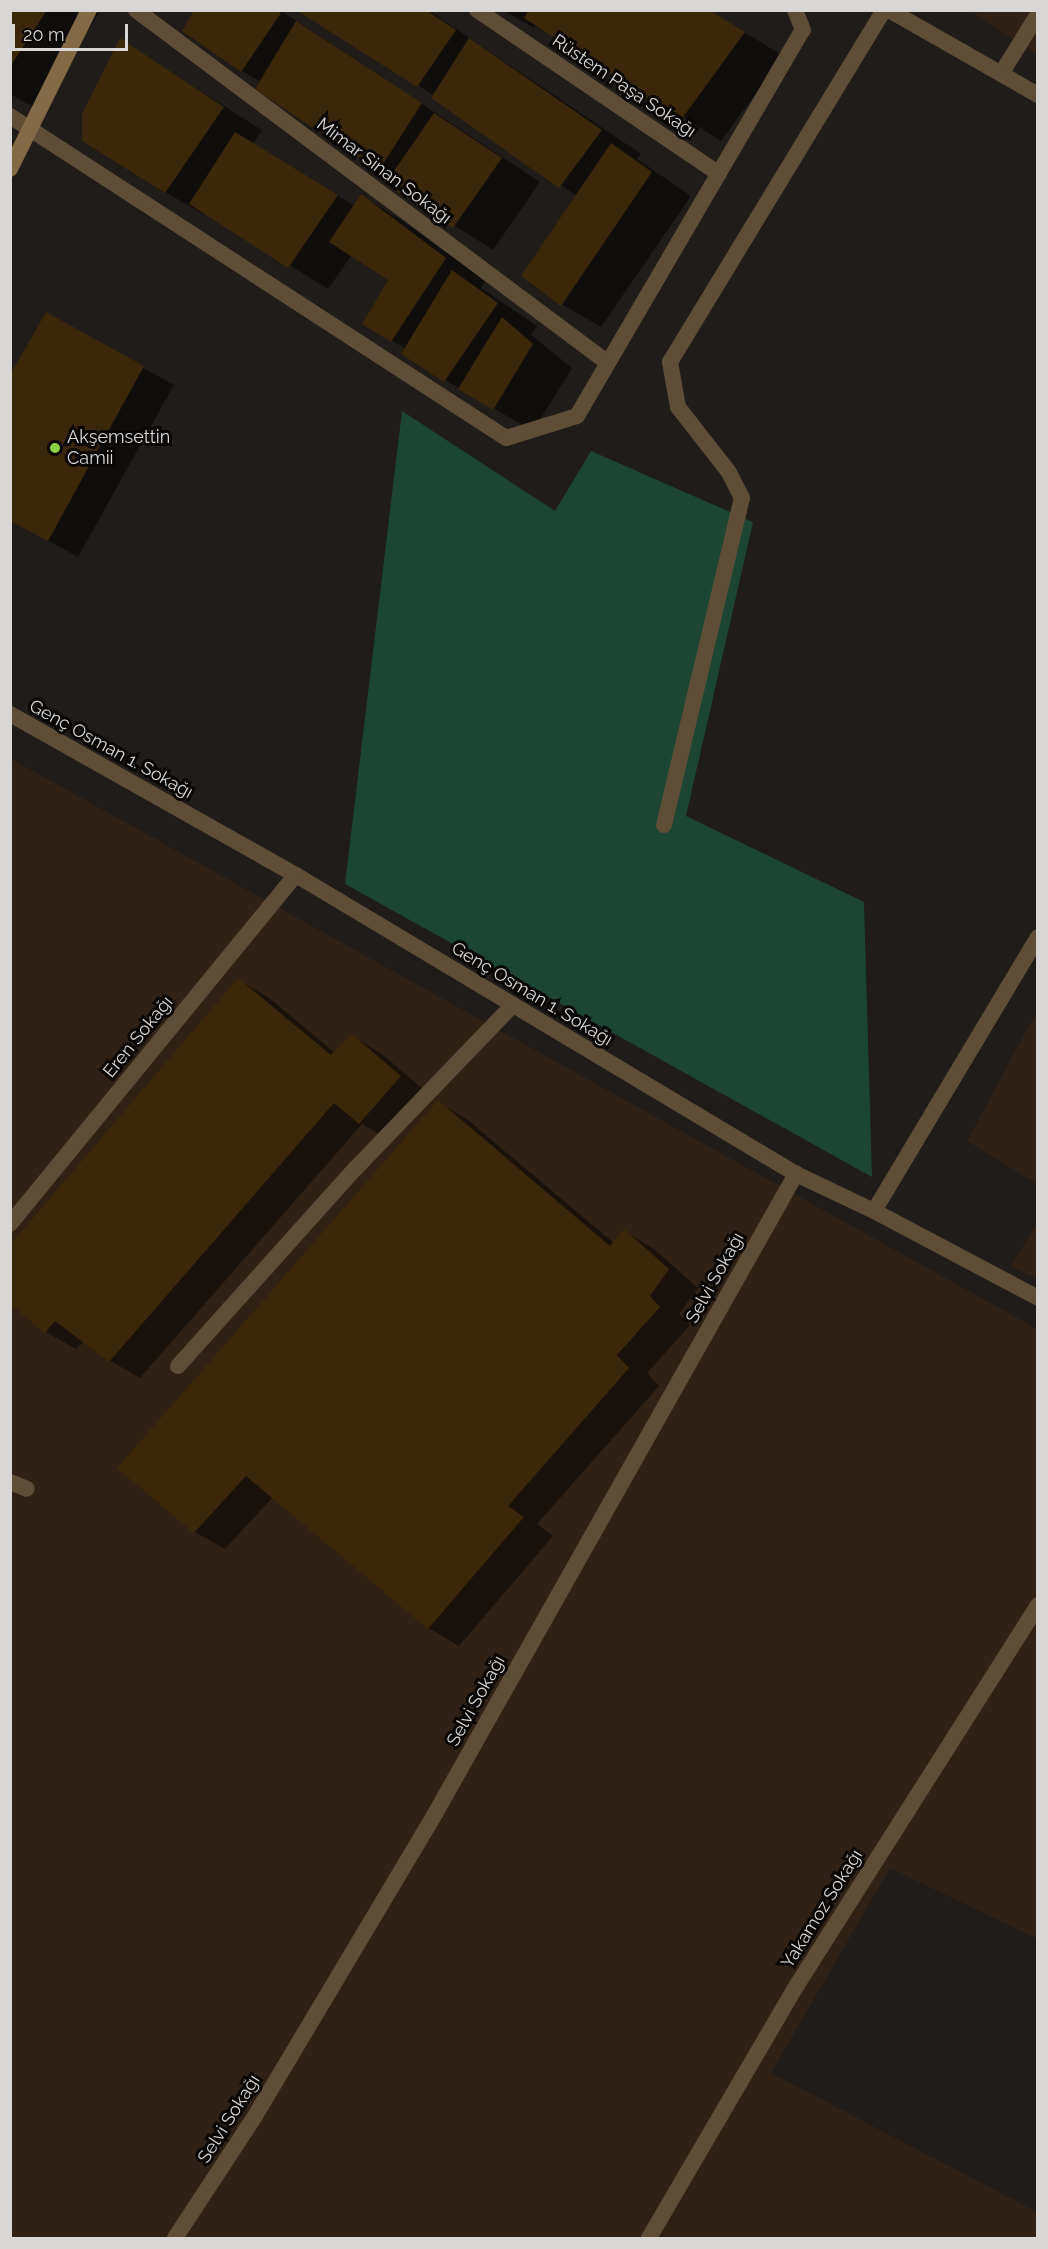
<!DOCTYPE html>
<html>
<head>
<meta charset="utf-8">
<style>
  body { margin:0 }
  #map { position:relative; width:1048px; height:2249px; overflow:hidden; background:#1f1c1a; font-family:Raleway,sans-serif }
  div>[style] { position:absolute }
  .industrial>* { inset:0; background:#2f2115 }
  .green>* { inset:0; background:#1c4534 }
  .shadow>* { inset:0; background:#0007 }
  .building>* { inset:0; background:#3b2709 }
  .service>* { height:16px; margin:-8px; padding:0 8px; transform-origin:8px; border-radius:8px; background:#5e4e38 }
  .minor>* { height:16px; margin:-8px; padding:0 8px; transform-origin:8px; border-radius:8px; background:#5e4e38 }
  .secondary>* { height:16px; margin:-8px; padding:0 8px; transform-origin:8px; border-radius:8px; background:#826a46 }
  .dots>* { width:16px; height:16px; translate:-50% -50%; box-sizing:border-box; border:3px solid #080706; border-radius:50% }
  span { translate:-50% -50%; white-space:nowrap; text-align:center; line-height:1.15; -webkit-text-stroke:6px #080706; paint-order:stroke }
  .street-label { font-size:18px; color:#d8d7d5 }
  .poi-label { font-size:18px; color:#d8d7d5 }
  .left { translate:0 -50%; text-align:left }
  .frame { position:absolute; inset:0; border:12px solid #d8d7d5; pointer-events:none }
  .scale { position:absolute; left:12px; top:24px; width:116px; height:27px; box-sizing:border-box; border:3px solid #d8d7d5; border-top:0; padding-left:8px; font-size:18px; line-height:21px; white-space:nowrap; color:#d8d7d5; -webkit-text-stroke:4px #080706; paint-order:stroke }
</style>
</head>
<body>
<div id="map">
  <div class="industrial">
    <i style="clip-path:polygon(971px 11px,1037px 11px,1037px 55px)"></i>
    <i style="clip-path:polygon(10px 758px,1037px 1329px,1037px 1939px,890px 1868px,771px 2073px,1037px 2212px,1037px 2238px,11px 2238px)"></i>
    <i style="clip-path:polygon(1037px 1011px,1038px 1184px,1037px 1184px,967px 1141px)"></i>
    <i style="clip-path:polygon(1037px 1223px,1038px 1279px,1037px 1279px,1011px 1266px)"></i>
  </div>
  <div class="green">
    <i style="clip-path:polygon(402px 411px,555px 511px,591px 451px,753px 522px,686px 816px,864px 902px,872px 1177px,345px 884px)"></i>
  </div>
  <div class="shadow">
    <i style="clip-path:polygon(10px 10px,99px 13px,37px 109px,10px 94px)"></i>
    <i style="clip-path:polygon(196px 10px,280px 10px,540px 182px,493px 250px,387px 183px,390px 178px,261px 82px,242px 71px)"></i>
    <i style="clip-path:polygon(299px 10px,428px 10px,641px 154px,637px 159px,691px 196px,601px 327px,561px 304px,577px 196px,433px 98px,435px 96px)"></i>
    <i style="clip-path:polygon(503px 10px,708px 10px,783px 56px,721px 141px,537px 24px,534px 28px)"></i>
    <i style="clip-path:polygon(120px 40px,262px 130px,253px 144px,355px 206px,361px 196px,400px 219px,485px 281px,481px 288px,537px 326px,531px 335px,572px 368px,533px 431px,445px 380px,406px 349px,364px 324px,390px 279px,352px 255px,328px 289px,206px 213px,205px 215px,165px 192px)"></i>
    <i style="clip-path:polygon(46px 314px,174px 385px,78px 557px,10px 520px)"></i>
    <i style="clip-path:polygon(238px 980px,268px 997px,335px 1053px,352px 1036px,382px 1054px,430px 1095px,390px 1140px,362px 1124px,140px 1378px,109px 1360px,84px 1341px,76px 1349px,46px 1332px)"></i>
    <i style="clip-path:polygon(438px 1102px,468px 1120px,614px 1243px,624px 1231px,654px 1249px,698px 1288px,679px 1314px,690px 1325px,647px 1373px,659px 1386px,537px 1524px,553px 1536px,459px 1646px,429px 1628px,273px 1497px,225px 1549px,195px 1532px,119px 1468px)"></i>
  </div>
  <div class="building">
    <i style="clip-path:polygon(10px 10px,47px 10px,10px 67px)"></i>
    <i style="clip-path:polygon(194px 10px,278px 10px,281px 13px,241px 72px,182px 31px)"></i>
    <i style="clip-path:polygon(296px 10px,426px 10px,456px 30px,417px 87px)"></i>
    <i style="clip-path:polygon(529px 10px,709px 10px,745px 32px,681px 120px,524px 18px)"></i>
    <i style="clip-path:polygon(296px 21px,422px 103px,378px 172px,255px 89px)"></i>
    <i style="clip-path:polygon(120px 38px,224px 107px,165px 193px,82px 141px,82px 114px)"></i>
    <i style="clip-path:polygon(469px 38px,602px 130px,559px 188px,431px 98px)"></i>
    <i style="clip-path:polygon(434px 113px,502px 158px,453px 228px,385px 184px)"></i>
    <i style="clip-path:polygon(235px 132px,338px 195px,288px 268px,189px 204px)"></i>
    <i style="clip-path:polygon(611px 143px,652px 172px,561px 306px,521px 276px)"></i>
    <i style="clip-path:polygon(361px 194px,446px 258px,391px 342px,362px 324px,388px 280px,329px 242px)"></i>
    <i style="clip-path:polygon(452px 270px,498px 303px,444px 382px,401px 354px)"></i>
    <i style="clip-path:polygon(46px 312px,144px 366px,48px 541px,10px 521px,10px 375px)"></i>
    <i style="clip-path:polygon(502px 317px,533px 344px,493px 410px,458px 389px)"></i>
    <i style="clip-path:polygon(238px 978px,331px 1055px,352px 1034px,401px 1076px,359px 1124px,334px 1103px,109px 1362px,55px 1321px,45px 1333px,10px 1304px,10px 1245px)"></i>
    <i style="clip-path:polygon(438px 1100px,610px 1246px,624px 1229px,669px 1269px,650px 1296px,660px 1307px,617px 1355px,629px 1368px,508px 1506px,524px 1517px,428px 1629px,246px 1476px,194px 1533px,117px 1468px)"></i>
  </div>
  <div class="service">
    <i style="left:1001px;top:74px;width:70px;rotate:-58.3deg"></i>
    <i style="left:664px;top:825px;width:336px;rotate:-76.6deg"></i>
    <i style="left:742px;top:498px;width:30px;rotate:-117deg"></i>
    <i style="left:728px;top:471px;width:81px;rotate:-128deg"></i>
    <i style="left:678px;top:407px;width:46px;rotate:-100.1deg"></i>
    <i style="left:670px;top:362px;width:412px;rotate:-58.7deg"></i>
    <i style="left:178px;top:1366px;width:265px;rotate:-48.1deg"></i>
    <i style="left:355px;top:1169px;width:228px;rotate:-46.1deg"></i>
  </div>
  <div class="minor">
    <i style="left:136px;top:10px;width:589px;rotate:36.79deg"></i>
    <i style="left:477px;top:10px;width:292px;rotate:34.1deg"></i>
    <i style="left:889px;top:10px;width:172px;rotate:29.7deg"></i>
    <i style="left:10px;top:116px;width:591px;rotate:32.99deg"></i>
    <i style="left:506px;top:438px;width:74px;rotate:-17.2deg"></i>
    <i style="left:577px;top:416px;width:447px;rotate:-59.7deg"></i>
    <i style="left:803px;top:30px;width:22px;rotate:-112deg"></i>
    <i style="left:10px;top:714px;width:328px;rotate:29.4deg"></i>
    <i style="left:296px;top:875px;width:583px;rotate:30.88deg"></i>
    <i style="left:796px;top:1174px;width:86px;rotate:25.4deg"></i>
    <i style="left:874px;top:1211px;width:186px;rotate:27.9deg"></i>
    <i style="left:874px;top:1211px;width:319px;rotate:-59.1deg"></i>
    <i style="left:10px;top:1224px;width:451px;rotate:-50.7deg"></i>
    <i style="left:10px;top:1482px;width:18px;rotate:22deg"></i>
    <i style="left:175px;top:2238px;width:146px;rotate:-56.7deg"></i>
    <i style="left:255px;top:2116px;width:354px;rotate:-59.2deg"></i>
    <i style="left:436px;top:1812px;width:733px;rotate:-60.57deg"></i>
    <i style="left:649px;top:2238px;width:293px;rotate:-59.7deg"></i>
    <i style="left:797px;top:1985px;width:450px;rotate:-57.6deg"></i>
  </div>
  <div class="secondary">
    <i style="left:10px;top:169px;width:178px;rotate:-63.6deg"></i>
  </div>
  <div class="dots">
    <i style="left:55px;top:448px;background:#8ece43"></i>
  </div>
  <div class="street-label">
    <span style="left:624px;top:86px;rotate:34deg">Rüstem Paşa Sokağı</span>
    <span style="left:384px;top:171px;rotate:37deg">Mimar Sinan Sokağı</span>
    <span style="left:111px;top:749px;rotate:29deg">Genç Osman 1. Sokağı</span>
    <span style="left:532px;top:994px;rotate:31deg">Genç Osman 1. Sokağı</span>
    <span style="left:138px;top:1037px;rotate:-51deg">Eren Sokağı</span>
    <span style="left:715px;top:1278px;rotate:-61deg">Selvi Sokağı</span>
    <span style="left:476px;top:1701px;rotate:-61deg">Selvi Sokağı</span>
    <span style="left:822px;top:1909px;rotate:-58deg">Yakamoz Sokağı</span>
    <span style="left:229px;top:2119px;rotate:-58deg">Selvi Sokağı</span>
  </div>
  <div class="poi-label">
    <span class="left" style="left:67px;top:448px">Akşemsettin<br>Camii</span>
  </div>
  <div class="frame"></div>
  <div class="scale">20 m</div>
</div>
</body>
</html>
